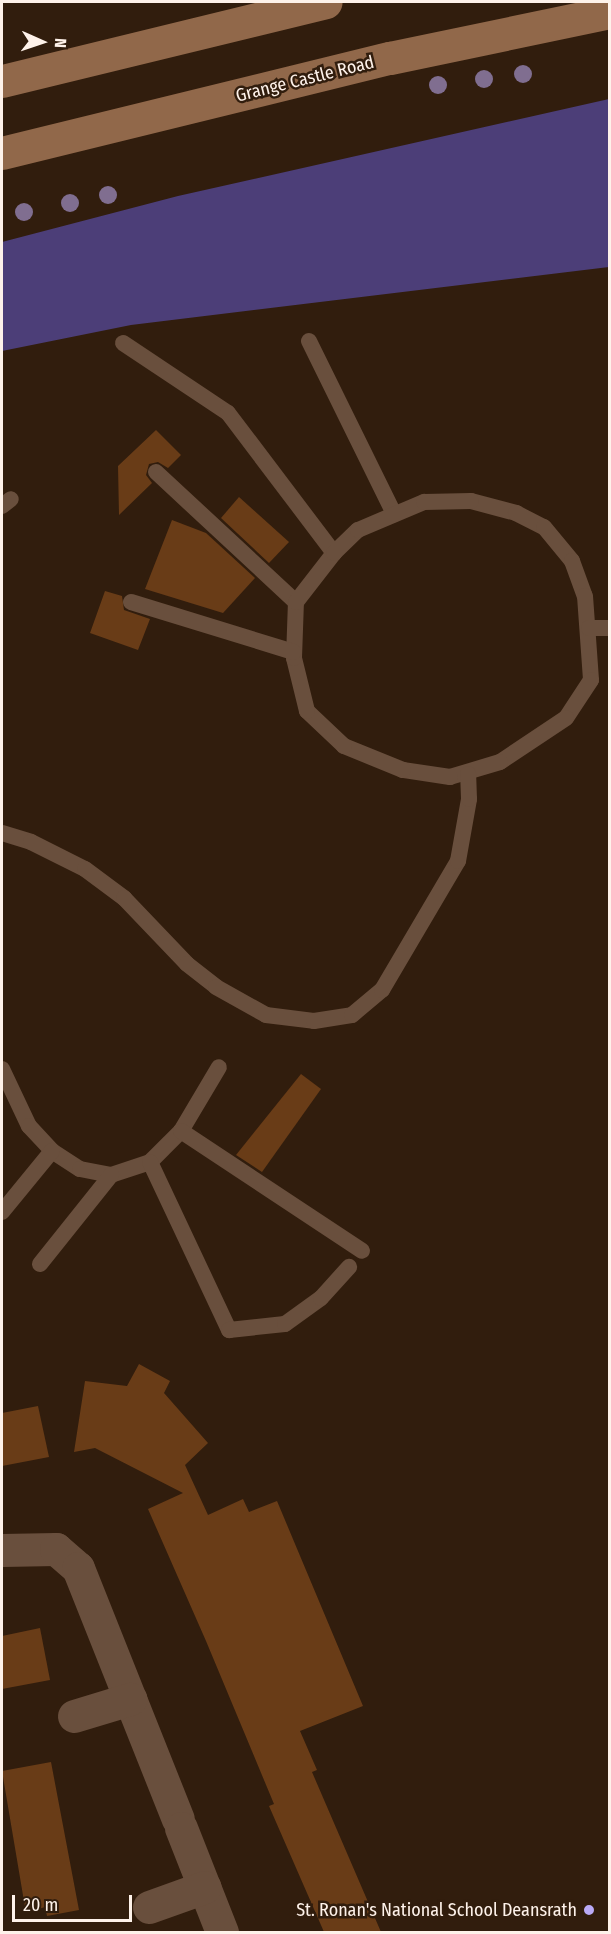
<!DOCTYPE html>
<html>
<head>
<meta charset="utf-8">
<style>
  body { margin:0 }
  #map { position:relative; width:611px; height:1934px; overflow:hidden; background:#311d0d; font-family:"Fira Sans Condensed",sans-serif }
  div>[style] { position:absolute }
  .green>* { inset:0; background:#4c3e78 }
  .building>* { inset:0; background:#693c17 }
  .service>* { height:16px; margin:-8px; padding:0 8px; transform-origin:8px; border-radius:8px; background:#694f3d }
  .minor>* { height:33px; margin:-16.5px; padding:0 16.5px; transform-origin:16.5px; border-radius:16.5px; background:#694f3d }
  .secondary>* { height:33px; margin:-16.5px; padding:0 16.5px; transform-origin:16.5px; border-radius:16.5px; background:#91684a }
  .trees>* { width:18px; height:18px; margin:-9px; border-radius:50%; background:#806e90 }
  .dots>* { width:16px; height:16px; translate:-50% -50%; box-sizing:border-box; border:3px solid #311d0d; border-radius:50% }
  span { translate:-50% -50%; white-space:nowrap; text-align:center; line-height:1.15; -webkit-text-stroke:5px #311d0d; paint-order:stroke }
  .street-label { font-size:18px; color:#fef2ea }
  .poi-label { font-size:18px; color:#fef2ea }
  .right { translate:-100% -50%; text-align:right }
  .frame { position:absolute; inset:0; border:3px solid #fef2ea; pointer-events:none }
  .north { position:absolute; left:12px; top:12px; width:60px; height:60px; -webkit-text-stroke:4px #311d0d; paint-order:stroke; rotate:93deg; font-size:16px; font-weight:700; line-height:24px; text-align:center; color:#fef2ea }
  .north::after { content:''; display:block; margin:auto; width:21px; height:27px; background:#fef2ea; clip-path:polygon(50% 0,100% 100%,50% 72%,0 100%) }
  .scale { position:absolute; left:12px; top:1895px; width:120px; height:27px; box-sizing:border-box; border:3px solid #fef2ea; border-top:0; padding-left:8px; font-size:18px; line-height:21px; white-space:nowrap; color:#fef2ea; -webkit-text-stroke:4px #311d0d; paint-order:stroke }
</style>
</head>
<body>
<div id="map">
  <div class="green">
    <i style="clip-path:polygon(609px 99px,609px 267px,131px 325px,2px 351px,2px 242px,178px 196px)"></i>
  </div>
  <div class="building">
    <i style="clip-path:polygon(156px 430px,181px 455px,168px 468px,158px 462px,149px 464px,146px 475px,152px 483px,119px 515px,118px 466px)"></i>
    <i style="clip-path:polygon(239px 497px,289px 542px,269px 563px,221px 518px)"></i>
    <i style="clip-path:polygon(172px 520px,206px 533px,255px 578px,223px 613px,145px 589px)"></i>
    <i style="clip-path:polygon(105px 591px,122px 596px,124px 610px,150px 619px,138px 650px,90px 633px)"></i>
    <i style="clip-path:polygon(301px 1074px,321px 1089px,262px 1172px,236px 1155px)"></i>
    <i style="clip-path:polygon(139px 1364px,170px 1381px,164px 1393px,208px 1443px,185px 1465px,208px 1515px,243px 1499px,249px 1512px,277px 1501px,363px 1706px,300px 1731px,317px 1770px,312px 1772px,381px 1932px,324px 1932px,269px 1806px,274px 1804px,206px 1641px,148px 1509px,183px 1493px,95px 1448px,74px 1452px,85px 1381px,127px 1386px)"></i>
    <i style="clip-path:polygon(38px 1406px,49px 1457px,2px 1466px,2px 1413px)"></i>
    <i style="clip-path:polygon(40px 1628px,50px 1680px,2px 1689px,2px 1636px)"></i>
    <i style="clip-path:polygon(51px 1762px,79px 1910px,47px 1916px,45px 1907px,26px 1913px,2px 1771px)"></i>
  </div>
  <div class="service">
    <i style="left:309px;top:341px;width:193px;rotate:63.8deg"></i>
    <i style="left:123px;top:343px;width:126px;rotate:33.7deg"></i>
    <i style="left:228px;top:413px;width:176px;rotate:52.9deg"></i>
    <i style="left:156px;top:472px;width:191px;rotate:42.9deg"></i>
    <i style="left:471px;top:501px;width:47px;rotate:14.9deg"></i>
    <i style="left:516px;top:513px;width:31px;rotate:27deg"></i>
    <i style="left:544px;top:527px;width:44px;rotate:50.5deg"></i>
    <i style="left:572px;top:561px;width:37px;rotate:70deg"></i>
    <i style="left:585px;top:596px;width:84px;rotate:85.9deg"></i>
    <i style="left:591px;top:680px;width:45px;rotate:123.3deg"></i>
    <i style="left:566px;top:718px;width:79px;rotate:146.3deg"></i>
    <i style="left:500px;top:762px;width:52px;rotate:163.3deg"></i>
    <i style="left:450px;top:777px;width:48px;rotate:-171.5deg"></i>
    <i style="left:403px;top:770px;width:64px;rotate:-157.9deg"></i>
    <i style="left:344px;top:746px;width:51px;rotate:-136.6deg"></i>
    <i style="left:307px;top:711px;width:55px;rotate:-103.8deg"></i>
    <i style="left:294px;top:658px;width:56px;rotate:-88deg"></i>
    <i style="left:296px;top:602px;width:62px;rotate:-52.2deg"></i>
    <i style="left:334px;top:553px;width:33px;rotate:-44deg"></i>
    <i style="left:358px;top:530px;width:72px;rotate:-23deg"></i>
    <i style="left:424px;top:502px;width:47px;rotate:-1.2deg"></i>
    <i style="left:2px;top:506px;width:11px;rotate:-38deg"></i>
    <i style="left:131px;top:602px;width:170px;rotate:17.1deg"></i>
    <i style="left:589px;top:628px;width:21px"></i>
    <i style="left:2px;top:833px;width:30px;rotate:17deg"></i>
    <i style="left:31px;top:842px;width:60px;rotate:26.6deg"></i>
    <i style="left:85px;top:869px;width:49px;rotate:36.6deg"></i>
    <i style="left:124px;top:898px;width:91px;rotate:46.3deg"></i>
    <i style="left:187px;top:964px;width:37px;rotate:38deg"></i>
    <i style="left:216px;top:987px;width:57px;rotate:29.2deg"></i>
    <i style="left:266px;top:1015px;width:48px;rotate:7.1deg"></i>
    <i style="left:314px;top:1021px;width:38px;rotate:-9deg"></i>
    <i style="left:352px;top:1015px;width:39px;rotate:-40deg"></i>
    <i style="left:382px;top:990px;width:150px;rotate:-59.5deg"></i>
    <i style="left:458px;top:861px;width:63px;rotate:-79.9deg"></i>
    <i style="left:469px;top:799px;width:25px;rotate:-92deg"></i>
    <i style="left:2px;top:1069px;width:63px;rotate:64.7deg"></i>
    <i style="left:29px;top:1126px;width:34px;rotate:47deg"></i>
    <i style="left:52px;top:1151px;width:33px;rotate:33deg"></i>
    <i style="left:80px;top:1169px;width:32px;rotate:11deg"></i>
    <i style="left:111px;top:1175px;width:41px;rotate:-18.4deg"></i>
    <i style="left:150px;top:1162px;width:44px;rotate:-45deg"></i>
    <i style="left:181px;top:1131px;width:74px;rotate:-59.3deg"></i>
    <i style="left:181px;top:1131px;width:217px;rotate:33.5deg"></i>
    <i style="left:150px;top:1162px;width:186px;rotate:64.8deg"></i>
    <i style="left:229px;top:1330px;width:56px;rotate:-6.1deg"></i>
    <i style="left:285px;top:1324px;width:44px;rotate:-35.8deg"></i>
    <i style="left:321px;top:1298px;width:42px;rotate:-47.9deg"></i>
    <i style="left:2px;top:1212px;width:79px;rotate:-50.7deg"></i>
    <i style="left:40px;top:1264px;width:114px;rotate:-51.4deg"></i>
  </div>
  <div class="minor">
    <i style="left:2px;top:1550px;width:54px;rotate:-1.1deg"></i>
    <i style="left:56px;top:1549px;width:29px;rotate:41deg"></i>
    <i style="left:78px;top:1568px;width:270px;rotate:68.3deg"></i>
    <i style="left:74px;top:1716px;width:59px;rotate:-16.9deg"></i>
    <i style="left:181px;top:1828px;width:112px;rotate:68.5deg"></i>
    <i style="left:149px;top:1907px;width:59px;rotate:-19.7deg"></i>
  </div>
  <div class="secondary">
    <i style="left:2px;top:81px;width:333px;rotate:-13.7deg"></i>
    <i style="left:2px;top:153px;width:399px;rotate:-13.8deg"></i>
    <i style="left:390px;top:58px;width:225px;rotate:-11.8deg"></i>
  </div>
  <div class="trees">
    <i style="left:523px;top:74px"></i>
    <i style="left:484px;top:79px"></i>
    <i style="left:438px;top:85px"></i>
    <i style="left:108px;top:195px"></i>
    <i style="left:70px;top:203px"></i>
    <i style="left:24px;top:212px"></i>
  </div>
  <div class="dots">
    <i style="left:589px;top:1910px;background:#baaaf6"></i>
  </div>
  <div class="street-label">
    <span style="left:305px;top:79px;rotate:-14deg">Grange Castle Road</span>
  </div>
  <div class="poi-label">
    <span class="right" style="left:577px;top:1910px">St. Ronan's National School Deansrath</span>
  </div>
  <div class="frame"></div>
  <div class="north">N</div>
  <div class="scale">20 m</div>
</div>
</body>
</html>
